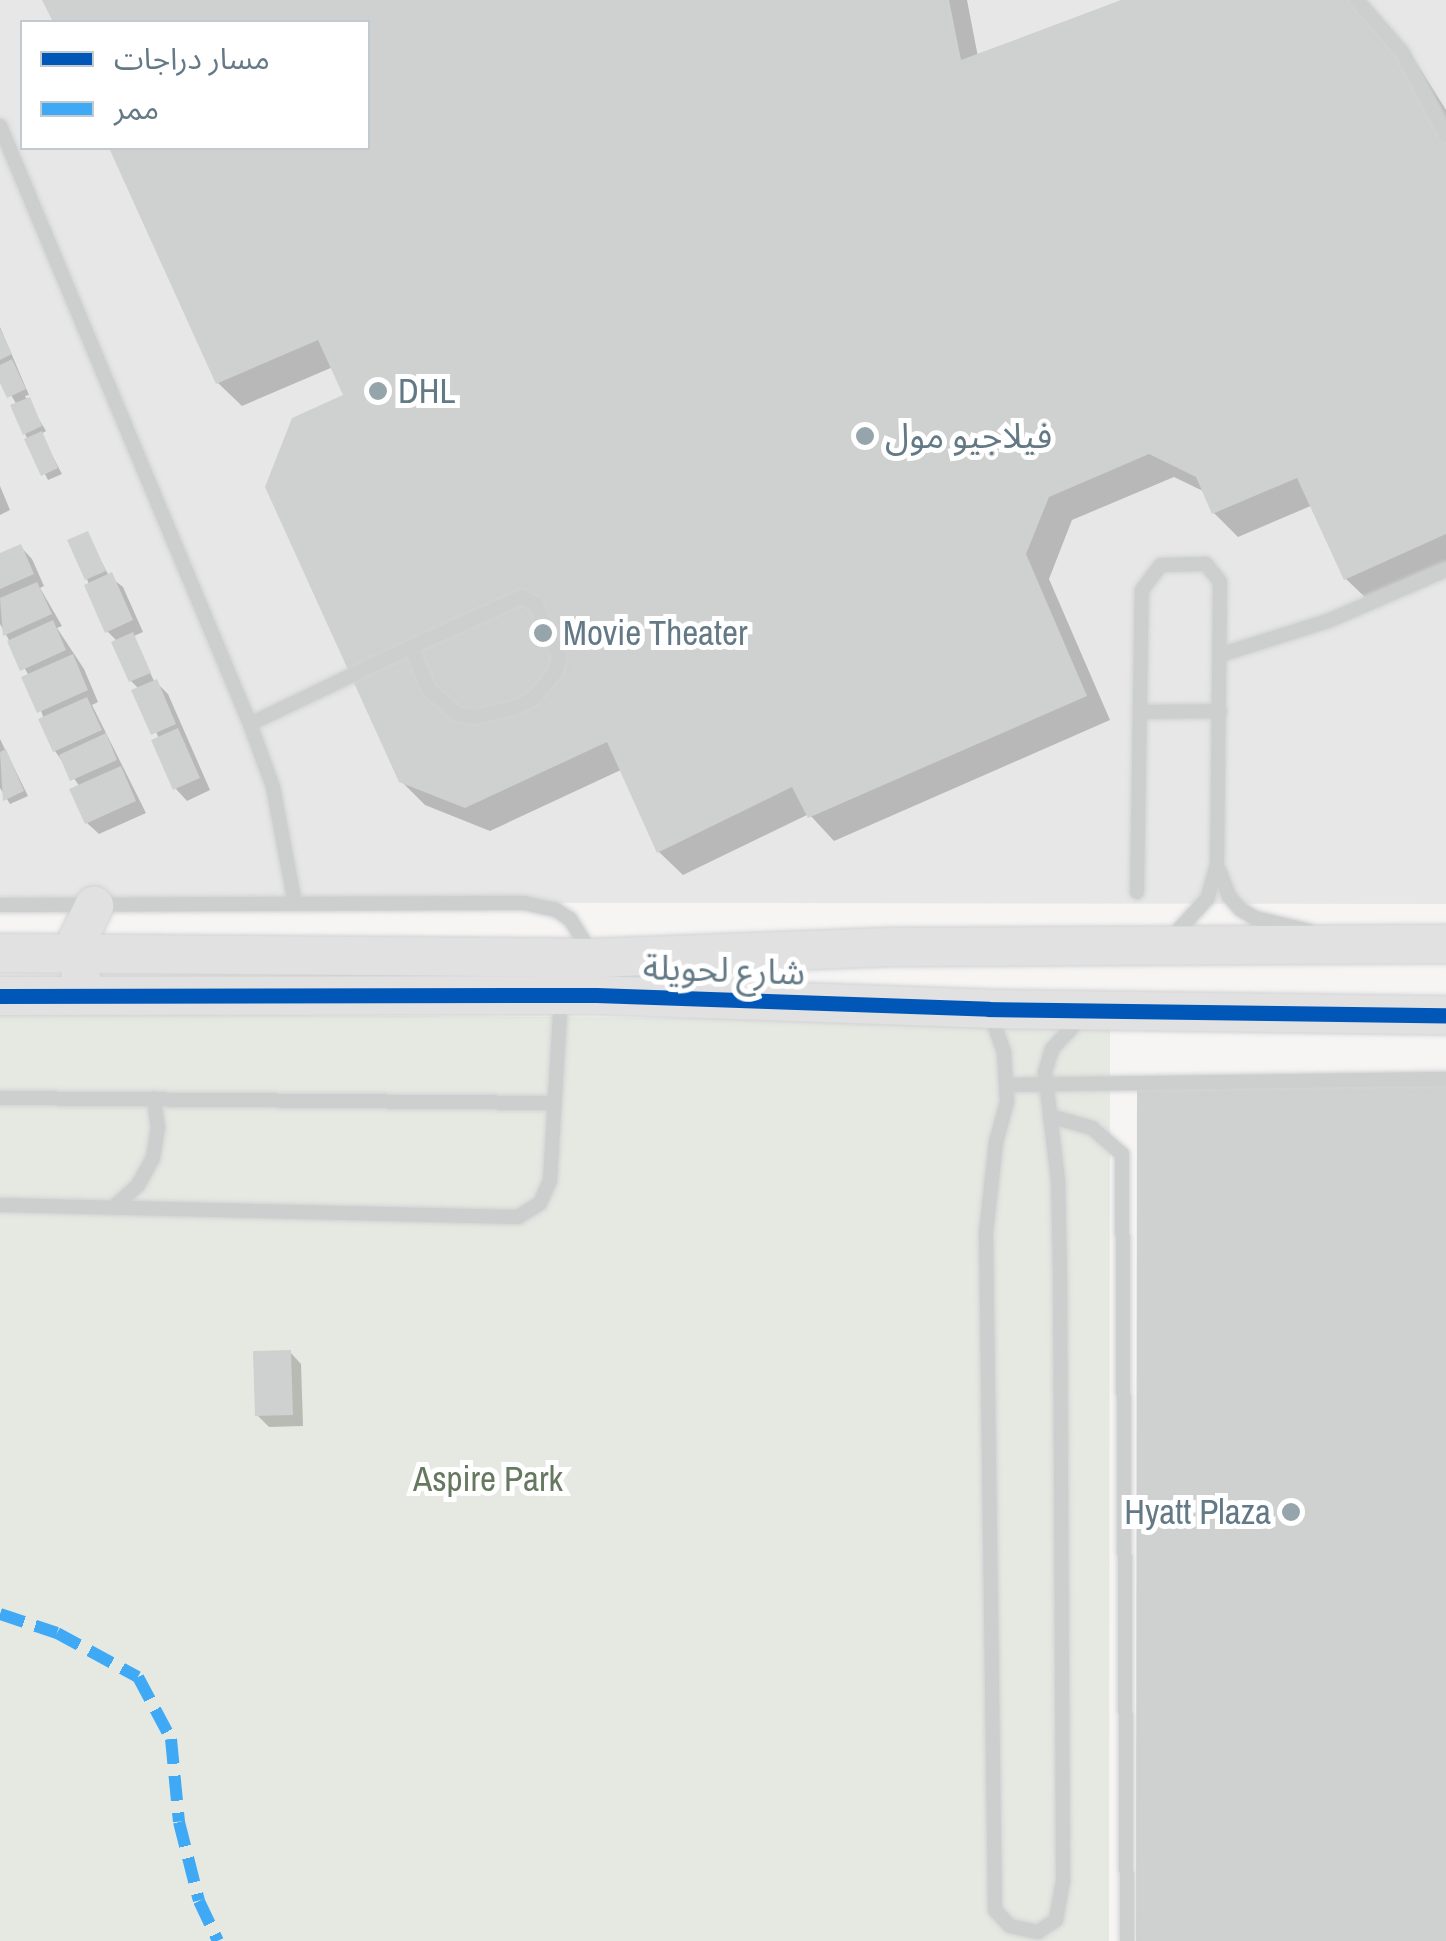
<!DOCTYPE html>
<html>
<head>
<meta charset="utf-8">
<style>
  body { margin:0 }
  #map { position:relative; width:1446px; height:1941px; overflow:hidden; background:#f6f5f4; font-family:"Archivo Narrow","Noto Sans Arabic",sans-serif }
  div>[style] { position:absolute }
  .built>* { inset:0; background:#e6e7e6 }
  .green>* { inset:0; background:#e6e9e2 }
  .shadow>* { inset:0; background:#0003 }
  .building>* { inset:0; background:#cfd0d0 }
  .roads { filter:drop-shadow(0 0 2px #d1d2d4) drop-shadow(0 0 2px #d1d2d4) }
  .lane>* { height:14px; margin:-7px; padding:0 7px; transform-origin:7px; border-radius:7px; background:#cdcfcf }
  .secondary>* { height:38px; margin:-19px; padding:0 19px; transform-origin:19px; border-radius:19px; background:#e1e1e2 }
  .quiet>* { height:12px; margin-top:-6px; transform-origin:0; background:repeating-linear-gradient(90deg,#3fa9f5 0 25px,transparent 0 37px) }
  .cycleway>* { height:15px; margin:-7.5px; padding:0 7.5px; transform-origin:7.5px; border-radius:7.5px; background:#0057b8 }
  .dots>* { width:28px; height:28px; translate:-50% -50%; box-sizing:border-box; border:5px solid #fff; border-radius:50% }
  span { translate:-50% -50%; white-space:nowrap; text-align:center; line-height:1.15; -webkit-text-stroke:10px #fff; paint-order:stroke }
  .poi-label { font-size:35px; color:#637a86 }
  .left { translate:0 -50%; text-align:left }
  .right { translate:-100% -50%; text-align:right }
  .street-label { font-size:35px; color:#637a86 }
  .park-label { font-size:35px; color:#66785f }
  .legend { position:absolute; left:20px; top:20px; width:350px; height:130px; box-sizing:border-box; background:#fff; border:2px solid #c1cacf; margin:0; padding:12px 18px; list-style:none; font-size:30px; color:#637a86 }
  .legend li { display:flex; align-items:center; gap:20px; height:50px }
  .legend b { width:50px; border:2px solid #c1cacf }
</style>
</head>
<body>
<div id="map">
  <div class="built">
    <i style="clip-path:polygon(evenodd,0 0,1446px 0,1446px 904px,0 902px,0 0,22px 22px,368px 22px,368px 148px,22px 148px,22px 22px)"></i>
  </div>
  <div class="green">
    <i style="clip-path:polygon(0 1013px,1110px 1021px,1109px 1941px,0 1941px)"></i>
  </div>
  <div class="shadow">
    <i style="clip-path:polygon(45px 0,967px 0,978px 57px,1136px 0,1344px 0,1409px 51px,1446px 110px,1446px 568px,1370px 602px,1346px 579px,1313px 505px,1238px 537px,1214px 513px,1205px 492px,1174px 477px,1072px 520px,1049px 579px,1110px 720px,834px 841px,809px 814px,683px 875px,659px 852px,623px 769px,490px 831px,425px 805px,401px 781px,346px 396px,333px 367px,242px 406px,218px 383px,112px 148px,368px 148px,368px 22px,55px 22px)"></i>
    <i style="clip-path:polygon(0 327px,29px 395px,25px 396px,46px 431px,41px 434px,62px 474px,48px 480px,25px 434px,17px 405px,0 377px)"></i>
    <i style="clip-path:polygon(0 486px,10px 510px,0 515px)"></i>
    <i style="clip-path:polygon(87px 534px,109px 576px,123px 587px,143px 632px,134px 636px,153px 679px,168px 694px,210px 790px,187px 801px,176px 789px,154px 741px,159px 739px,139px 689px,131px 681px,117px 641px,107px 631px,87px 579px)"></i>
    <i style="clip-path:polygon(21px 547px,32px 559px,44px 586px,40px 588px,62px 626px,57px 628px,84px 669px,98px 702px,92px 705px,146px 813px,99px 834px,87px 823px,80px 787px,55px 751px,29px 676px,0 624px,0 556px)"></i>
    <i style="clip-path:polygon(0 739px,28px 796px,10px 804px,0 788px)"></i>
    <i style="clip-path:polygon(290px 1352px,301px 1364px,303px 1426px,269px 1427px,257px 1415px)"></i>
  </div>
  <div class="building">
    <i style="clip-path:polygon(42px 0,949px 0,961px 60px,1121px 0,1351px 0,1385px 24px,1446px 131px,1446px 534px,1344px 580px,1297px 478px,1212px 514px,1196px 477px,1149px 454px,1049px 497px,1026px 554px,1087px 696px,808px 818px,792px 787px,657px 853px,607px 742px,465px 808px,399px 782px,265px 487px,292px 418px,343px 395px,318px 340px,216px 384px,109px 148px,368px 148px,368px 22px,53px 22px)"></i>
    <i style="clip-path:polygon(0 328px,12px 354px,0 360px)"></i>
    <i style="clip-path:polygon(12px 359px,26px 389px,7px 398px,0 383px,0 365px)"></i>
    <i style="clip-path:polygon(30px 397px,42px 426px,23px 435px,10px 405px)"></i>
    <i style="clip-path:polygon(42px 431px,58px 468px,41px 476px,24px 439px)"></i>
    <i style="clip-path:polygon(88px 531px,106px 571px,85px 580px,67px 540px)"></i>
    <i style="clip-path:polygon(21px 544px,34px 574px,0 589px,0 553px)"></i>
    <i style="clip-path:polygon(112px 572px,133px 620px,105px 633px,84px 585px)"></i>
    <i style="clip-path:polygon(37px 582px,52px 614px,3px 636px,0 598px)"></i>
    <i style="clip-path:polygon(53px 620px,66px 650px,20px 671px,7px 641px)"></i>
    <i style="clip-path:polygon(133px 632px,151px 673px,129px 682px,111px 642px)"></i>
    <i style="clip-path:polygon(73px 654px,88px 690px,37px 713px,21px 677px)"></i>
    <i style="clip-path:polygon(157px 679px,176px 724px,151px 735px,131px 690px)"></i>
    <i style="clip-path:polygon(87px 697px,102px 730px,53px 752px,38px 719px)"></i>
    <i style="clip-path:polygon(178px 728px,200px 778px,173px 790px,151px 740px)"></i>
    <i style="clip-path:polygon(106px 733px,117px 760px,70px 781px,59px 755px)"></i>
    <i style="clip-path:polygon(6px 749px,24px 791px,3px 801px,0 752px)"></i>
    <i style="clip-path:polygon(121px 766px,136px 801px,85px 824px,69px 789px)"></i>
    <i style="clip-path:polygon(1137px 1082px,1446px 1083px,1446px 1941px,1136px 1941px)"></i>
    <i style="clip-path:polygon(291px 1350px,293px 1415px,255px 1416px,253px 1351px)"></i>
  </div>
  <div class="roads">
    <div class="lane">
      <i style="left:1357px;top:0;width:69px;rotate:49.1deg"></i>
      <i style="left:1402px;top:52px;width:94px;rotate:62.1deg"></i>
      <i style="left:0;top:126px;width:648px;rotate:67.31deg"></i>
      <i style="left:250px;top:724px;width:67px;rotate:69.9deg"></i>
      <i style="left:273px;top:787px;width:118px;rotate:79.3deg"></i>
      <i style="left:1220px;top:655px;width:113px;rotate:-17.5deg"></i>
      <i style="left:1328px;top:621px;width:129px;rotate:-23.4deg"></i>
      <i style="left:1142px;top:712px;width:78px;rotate:-0.7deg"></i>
      <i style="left:250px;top:724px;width:178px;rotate:-25.6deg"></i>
      <i style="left:411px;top:647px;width:122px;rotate:-24.2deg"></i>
      <i style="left:522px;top:597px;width:16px;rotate:27deg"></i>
      <i style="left:536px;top:604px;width:57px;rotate:66.1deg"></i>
      <i style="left:559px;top:656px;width:15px;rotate:101deg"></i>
      <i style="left:556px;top:671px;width:35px;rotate:129deg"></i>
      <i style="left:534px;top:698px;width:18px;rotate:151deg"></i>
      <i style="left:518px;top:707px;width:44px;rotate:166.9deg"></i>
      <i style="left:475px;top:717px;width:18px;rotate:-171deg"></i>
      <i style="left:457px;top:714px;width:37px;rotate:-139deg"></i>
      <i style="left:429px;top:690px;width:47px;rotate:-112.7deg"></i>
      <i style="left:1219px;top:870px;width:28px;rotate:69deg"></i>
      <i style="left:1229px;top:896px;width:17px;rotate:50deg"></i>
      <i style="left:1240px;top:909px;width:17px;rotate:31deg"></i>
      <i style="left:1255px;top:918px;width:56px;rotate:13.5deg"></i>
      <i style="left:1137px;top:892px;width:302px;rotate:-89.1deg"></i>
      <i style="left:1142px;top:590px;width:31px;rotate:-53deg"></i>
      <i style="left:1161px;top:565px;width:45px;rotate:-1.3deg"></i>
      <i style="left:1206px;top:564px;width:23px;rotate:52deg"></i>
      <i style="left:1220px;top:582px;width:283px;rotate:90.6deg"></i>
      <i style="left:1217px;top:865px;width:35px;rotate:106deg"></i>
      <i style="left:1207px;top:899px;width:52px;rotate:132.6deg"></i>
      <i style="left:0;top:905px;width:524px;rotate:-0.22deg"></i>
      <i style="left:524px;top:903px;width:33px;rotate:12deg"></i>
      <i style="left:556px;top:910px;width:17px;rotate:33deg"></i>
      <i style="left:570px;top:919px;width:40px;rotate:58deg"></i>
      <i style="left:989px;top:1010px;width:45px;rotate:70.3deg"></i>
      <i style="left:1004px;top:1052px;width:50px;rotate:86.6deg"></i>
      <i style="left:1007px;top:1102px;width:41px;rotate:105.4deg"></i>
      <i style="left:996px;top:1142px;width:91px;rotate:96.3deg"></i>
      <i style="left:986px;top:1232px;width:678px;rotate:89.24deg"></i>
      <i style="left:995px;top:1910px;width:22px;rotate:47deg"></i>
      <i style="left:1010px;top:1926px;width:29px;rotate:12deg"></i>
      <i style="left:1038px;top:1932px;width:22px;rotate:-34deg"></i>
      <i style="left:1056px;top:1920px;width:39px;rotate:-80deg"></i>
      <i style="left:1063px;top:1882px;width:608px;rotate:-90.28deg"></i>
      <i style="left:1060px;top:1274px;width:94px;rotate:-91.2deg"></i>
      <i style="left:1058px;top:1180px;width:109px;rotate:-96.9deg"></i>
      <i style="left:1045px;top:1072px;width:24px;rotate:-73deg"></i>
      <i style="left:1052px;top:1049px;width:42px;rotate:-46.9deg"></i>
      <i style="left:1006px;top:1085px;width:440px;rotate:-0.8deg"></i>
      <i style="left:0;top:1098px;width:554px;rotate:0.52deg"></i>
      <i style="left:1050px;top:1116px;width:44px;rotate:15.9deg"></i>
      <i style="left:1092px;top:1128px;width:40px;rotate:41deg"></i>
      <i style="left:1122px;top:1154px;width:787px;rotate:89.64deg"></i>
      <i style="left:0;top:1205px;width:518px;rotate:1.33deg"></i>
      <i style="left:518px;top:1217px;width:26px;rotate:-32deg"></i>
      <i style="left:540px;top:1203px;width:24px;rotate:-66deg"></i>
      <i style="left:550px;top:1181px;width:185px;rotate:-86.6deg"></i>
      <i style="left:116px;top:1205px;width:30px;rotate:-42deg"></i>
      <i style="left:138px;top:1185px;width:31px;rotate:-61deg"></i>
      <i style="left:153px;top:1158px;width:30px;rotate:-81deg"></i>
      <i style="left:158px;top:1128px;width:30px;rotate:-98deg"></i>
    </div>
    <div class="secondary">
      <i style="left:0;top:953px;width:593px;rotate:0.48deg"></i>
      <i style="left:593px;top:958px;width:298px;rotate:-2.1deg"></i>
      <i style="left:891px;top:947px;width:555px;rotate:-0.31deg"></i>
      <i style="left:81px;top:978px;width:39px;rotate:-94deg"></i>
      <i style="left:78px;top:939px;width:37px;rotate:-64deg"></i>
      <i style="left:0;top:996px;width:596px;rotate:-0.1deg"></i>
      <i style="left:596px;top:995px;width:393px;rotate:2deg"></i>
      <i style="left:989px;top:1009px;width:457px;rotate:0.8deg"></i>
    </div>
  </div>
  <div class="quiet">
    <i style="left:0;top:1614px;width:60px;rotate:18.4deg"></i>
    <i style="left:57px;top:1633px;width:92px;rotate:28.5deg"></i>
    <i style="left:138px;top:1677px;width:70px;rotate:62deg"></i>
    <i style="left:171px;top:1739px;width:83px;rotate:84.5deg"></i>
    <i style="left:179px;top:1822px;width:81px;rotate:75.8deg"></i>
    <i style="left:199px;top:1901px;width:44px;rotate:64.6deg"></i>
  </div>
  <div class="cycleway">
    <i style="left:0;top:996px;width:596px;rotate:-0.1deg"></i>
    <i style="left:596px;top:995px;width:393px;rotate:2deg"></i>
    <i style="left:989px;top:1009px;width:457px;rotate:0.8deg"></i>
  </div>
  <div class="dots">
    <i style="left:378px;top:391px;background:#96a5ac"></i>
    <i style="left:865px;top:436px;background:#96a5ac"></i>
    <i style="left:543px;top:633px;background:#96a5ac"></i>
    <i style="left:1291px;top:1512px;background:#96a5ac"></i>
  </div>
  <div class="poi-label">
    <span class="left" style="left:398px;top:391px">DHL</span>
    <span class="left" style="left:885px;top:436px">فيلاجيو مول</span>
    <span class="left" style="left:563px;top:633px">Movie Theater</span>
    <span class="right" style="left:1271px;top:1512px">Hyatt Plaza</span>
  </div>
  <div class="street-label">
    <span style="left:724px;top:970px;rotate:2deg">شارع لحويلة</span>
  </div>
  <div class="park-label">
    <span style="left:488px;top:1479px">Aspire Park</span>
  </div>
  <ul class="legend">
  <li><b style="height:12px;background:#0057b8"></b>مسار دراجات</li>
  <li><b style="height:12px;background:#3fa9f5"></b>ممر</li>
  </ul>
</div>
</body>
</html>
